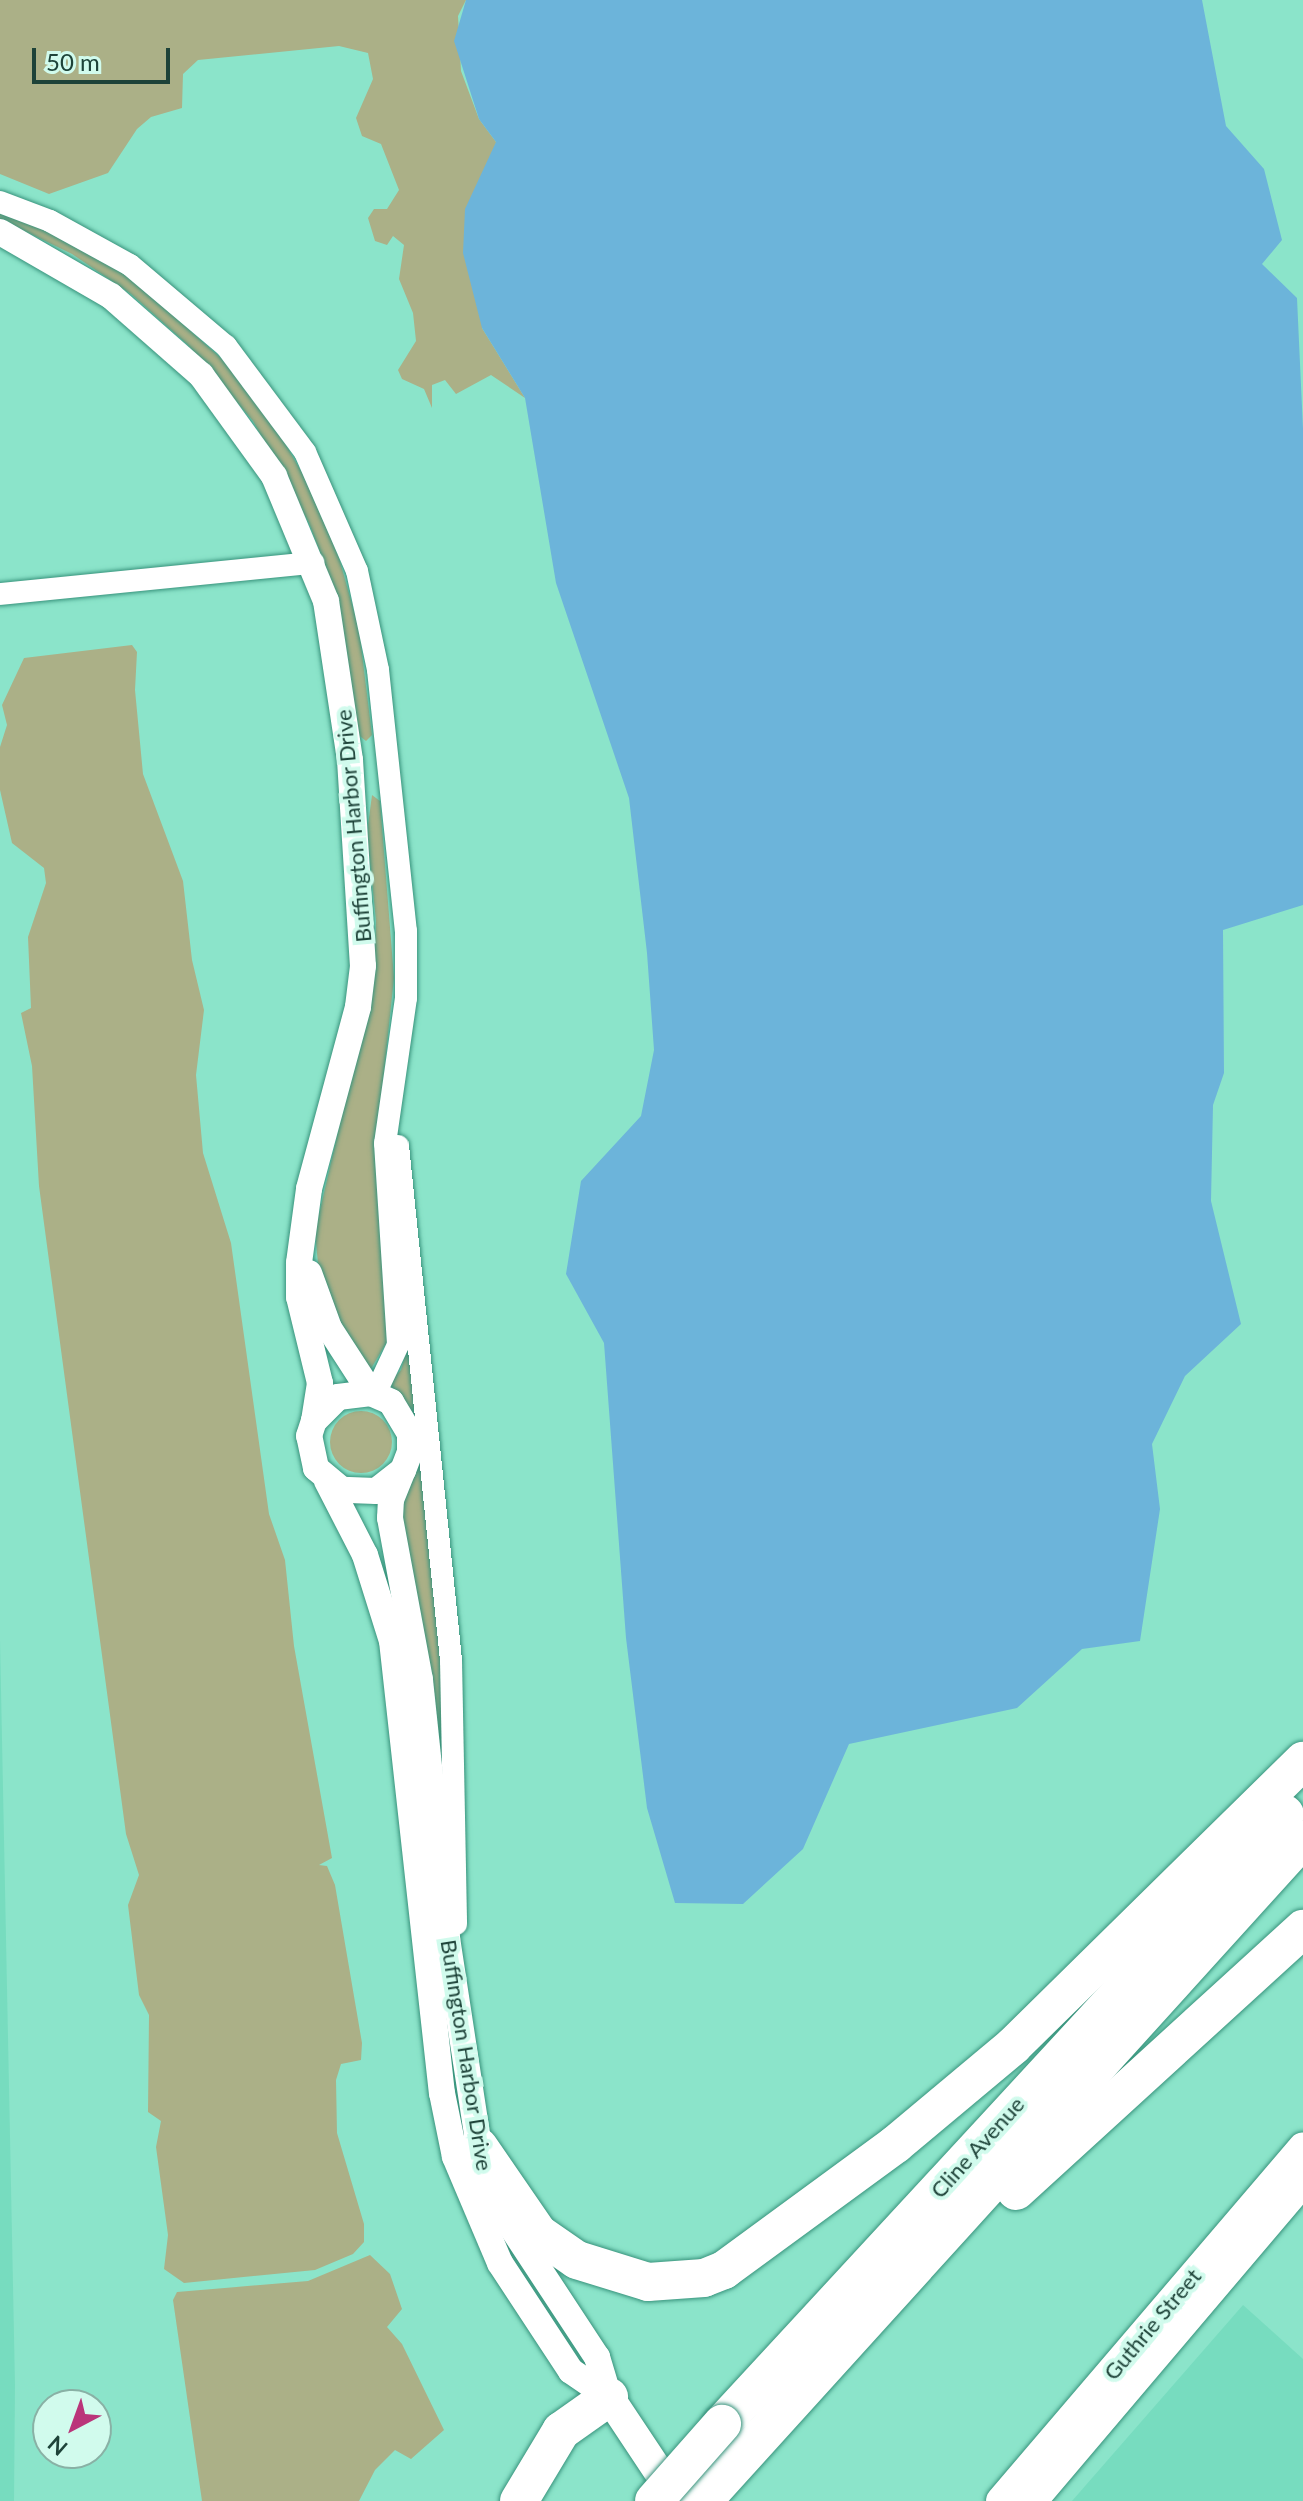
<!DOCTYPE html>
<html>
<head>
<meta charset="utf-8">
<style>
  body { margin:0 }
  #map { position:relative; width:1303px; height:2501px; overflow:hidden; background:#8be4ca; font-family:Lato,sans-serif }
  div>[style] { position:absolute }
  .built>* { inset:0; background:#77dcbf }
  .green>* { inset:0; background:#abb087 }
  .round { border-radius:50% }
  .water>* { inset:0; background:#6cb4da }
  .roads { filter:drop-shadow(0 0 2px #38937c) drop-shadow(0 0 2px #38937c) }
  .minor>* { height:22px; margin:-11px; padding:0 11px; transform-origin:11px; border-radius:11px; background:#fff }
  .tertiary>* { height:26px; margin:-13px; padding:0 13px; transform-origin:13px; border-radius:13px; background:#fff }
  .secondary>* { height:30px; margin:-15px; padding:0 15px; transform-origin:15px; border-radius:15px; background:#fff }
  .motorway>* { height:38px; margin:-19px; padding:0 19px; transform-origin:19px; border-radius:19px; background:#fff }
  .bridges { filter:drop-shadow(0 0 2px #38937c) drop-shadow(0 0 2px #38937c) }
  .motorway-bridge>* { height:38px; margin:-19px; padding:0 19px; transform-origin:19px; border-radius:19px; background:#fff }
  span { translate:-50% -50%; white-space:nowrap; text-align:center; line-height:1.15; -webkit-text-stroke:8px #d1fbed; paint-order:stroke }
  .street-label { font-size:22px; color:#1e4339 }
  .north { position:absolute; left:32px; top:2389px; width:80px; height:80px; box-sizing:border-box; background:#d1fbed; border:2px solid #89b1a5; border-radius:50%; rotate:221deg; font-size:22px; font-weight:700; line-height:32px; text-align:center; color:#1e4339 }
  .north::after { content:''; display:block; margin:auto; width:28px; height:36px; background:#ba357a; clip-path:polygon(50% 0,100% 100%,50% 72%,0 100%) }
  .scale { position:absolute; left:32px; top:48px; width:138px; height:36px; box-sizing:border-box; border:4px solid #1e4339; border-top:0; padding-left:10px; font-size:24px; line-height:28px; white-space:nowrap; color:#1e4339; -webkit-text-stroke:6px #d1fbed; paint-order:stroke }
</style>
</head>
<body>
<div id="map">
  <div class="built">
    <i style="clip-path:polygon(0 1640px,15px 2385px,14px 2501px,0 2501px)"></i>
    <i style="clip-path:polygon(1243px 2305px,1303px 2359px,1303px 2501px,1072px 2501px)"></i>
  </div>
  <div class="green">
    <i style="clip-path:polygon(0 0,466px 0,458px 16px,461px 71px,479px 119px,496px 142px,482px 328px,525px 398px,491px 375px,456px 394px,445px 380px,432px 385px,432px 408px,424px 389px,402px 379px,398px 370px,416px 341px,413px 313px,399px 279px,404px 245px,393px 236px,387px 245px,375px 241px,368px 218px,374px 209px,387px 209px,399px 190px,381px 144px,362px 136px,356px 118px,373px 79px,368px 53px,339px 46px,198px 60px,183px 74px,182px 108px,151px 117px,137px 129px,108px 173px,49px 194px,0 174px)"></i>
    <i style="clip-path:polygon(0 212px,56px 235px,130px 277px,232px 368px,275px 426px,309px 485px,339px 558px,359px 629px,372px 735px,366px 741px,356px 733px,341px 622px,326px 568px,309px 523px,253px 421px,188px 345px,131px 294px,72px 254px,0 219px)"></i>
    <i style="clip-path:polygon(132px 645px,137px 652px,135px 690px,143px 774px,183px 881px,192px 960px,204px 1010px,196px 1075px,203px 1153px,231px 1243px,269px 1514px,285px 1560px,294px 1646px,332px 1858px,319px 1865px,327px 1866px,335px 1885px,362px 2043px,361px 2060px,341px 2064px,336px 2080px,337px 2133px,364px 2224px,364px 2242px,353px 2254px,315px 2270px,184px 2283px,164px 2269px,168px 2235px,156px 2147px,161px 2121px,148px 2112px,149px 2015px,139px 1995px,128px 1905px,139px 1875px,126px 1834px,39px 1186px,32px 1066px,21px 1013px,31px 1008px,28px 937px,46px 883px,44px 868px,12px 843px,0 790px,0 747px,7px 725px,2px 705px,24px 658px)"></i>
    <i style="clip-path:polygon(372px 795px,380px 801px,394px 978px,375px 1158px,391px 1335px,369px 1372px,347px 1343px,319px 1274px,315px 1232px,374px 975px,376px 921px,367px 833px)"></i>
    <i style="clip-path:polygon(412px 1347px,440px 1593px,446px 1848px,399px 1505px,412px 1470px,385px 1387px,401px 1370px,407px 1348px)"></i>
    <i class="round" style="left:330px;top:1411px;width:62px;height:62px"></i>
    <i style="clip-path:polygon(370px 2255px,390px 2274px,402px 2309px,387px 2327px,402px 2344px,444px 2430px,411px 2459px,395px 2450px,375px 2470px,359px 2501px,202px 2501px,173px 2300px,177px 2292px,308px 2281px)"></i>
  </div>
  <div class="water">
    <i style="clip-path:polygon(466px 0,1202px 0,1226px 126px,1264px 169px,1282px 240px,1262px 264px,1297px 298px,1303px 429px,1303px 905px,1223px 930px,1224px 1073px,1213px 1105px,1211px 1201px,1241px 1324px,1185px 1376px,1152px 1444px,1160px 1509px,1140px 1641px,1082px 1649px,1017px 1708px,849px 1744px,803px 1849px,743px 1904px,675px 1903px,647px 1808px,626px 1638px,604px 1343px,566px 1274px,581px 1181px,641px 1116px,654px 1050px,647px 953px,629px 798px,556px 583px,525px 398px,482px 328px,463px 253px,465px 209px,496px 142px,479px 119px,454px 41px)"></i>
  </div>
  <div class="roads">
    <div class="minor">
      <i style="left:0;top:202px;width:53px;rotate:20.8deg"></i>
      <i style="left:50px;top:221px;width:91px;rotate:28.8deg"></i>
      <i style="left:130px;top:265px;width:126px;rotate:40.2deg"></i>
      <i style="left:226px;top:346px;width:132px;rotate:53.3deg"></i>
      <i style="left:305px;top:452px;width:130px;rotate:66.4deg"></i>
      <i style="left:357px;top:571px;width:101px;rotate:78deg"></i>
      <i style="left:378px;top:670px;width:262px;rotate:83.9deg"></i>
      <i style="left:406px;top:931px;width:67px;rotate:90deg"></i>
      <i style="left:406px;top:998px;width:147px;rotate:98.2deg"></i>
      <i style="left:385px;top:1143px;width:202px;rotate:86.3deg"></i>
      <i style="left:398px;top:1345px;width:54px;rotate:115.1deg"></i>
      <i style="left:0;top:594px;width:315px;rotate:-5.7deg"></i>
      <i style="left:398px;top:1146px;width:517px;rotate:84.11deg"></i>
      <i style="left:451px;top:1660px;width:264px;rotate:88.9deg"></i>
    </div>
    <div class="tertiary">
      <i style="left:0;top:232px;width:128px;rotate:30deg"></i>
      <i style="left:111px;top:296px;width:120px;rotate:41.3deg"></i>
      <i style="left:201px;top:375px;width:125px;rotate:54.1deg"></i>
      <i style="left:274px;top:476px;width:135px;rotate:67.4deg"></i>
      <i style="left:326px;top:601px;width:161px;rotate:81.4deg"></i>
      <i style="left:350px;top:760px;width:206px;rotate:86.4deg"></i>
      <i style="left:363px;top:966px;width:41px;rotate:97deg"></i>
      <i style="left:358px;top:1007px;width:188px;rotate:105.1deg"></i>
      <i style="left:309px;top:1189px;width:75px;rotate:97.7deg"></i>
      <i style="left:299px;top:1263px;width:34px;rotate:90deg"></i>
      <i style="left:299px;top:1297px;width:89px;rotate:76.3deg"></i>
      <i style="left:320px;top:1383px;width:38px;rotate:99deg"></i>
      <i style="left:309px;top:1273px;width:59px;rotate:70deg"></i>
      <i style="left:329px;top:1328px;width:77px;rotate:57.1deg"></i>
      <i style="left:403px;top:1470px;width:34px;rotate:142deg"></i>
      <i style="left:376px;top:1491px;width:34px;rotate:-178deg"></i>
      <i style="left:342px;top:1490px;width:34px;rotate:-140deg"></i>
      <i style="left:316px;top:1468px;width:33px;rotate:-102deg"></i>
      <i style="left:309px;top:1436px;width:16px;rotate:-72deg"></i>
      <i style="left:314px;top:1421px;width:34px;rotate:-45deg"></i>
      <i style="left:338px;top:1397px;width:33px;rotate:-7deg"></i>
      <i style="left:371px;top:1393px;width:22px;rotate:24deg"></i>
      <i style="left:391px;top:1402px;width:37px;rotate:59deg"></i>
      <i style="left:410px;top:1434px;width:18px;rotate:90deg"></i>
      <i style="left:410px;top:1452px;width:19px;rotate:111deg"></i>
      <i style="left:403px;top:1470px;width:31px;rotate:112deg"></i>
      <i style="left:391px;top:1499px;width:19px;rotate:93deg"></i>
      <i style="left:390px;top:1518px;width:165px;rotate:79.5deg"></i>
      <i style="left:420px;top:1680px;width:259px;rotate:84deg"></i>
      <i style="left:447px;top:1938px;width:211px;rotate:81.3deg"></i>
      <i style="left:479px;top:2147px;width:57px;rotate:73.8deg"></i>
      <i style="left:495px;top:2202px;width:186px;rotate:56.7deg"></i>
      <i style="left:597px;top:2357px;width:42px;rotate:73.3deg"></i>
      <i style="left:327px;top:1481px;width:83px;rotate:62.8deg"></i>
      <i style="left:365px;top:1555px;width:90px;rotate:72.6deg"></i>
      <i style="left:392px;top:1641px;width:455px;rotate:83.7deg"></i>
      <i style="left:442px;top:2093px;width:65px;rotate:78.5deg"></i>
      <i style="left:455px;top:2157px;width:115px;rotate:67deg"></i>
      <i style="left:500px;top:2263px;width:129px;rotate:56.7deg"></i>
      <i style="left:571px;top:2371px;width:46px;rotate:34.4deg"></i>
    </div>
    <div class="secondary">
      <i style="left:609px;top:2397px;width:125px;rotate:56.4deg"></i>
      <i style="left:1001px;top:2501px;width:465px;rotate:-49.5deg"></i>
      <i style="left:1032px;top:2501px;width:419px;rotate:-49.7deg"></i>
    </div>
    <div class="motorway">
      <i style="left:479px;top:2147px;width:104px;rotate:55.5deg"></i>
      <i style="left:538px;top:2233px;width:47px;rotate:34.7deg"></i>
      <i style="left:577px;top:2260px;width:74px;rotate:17.2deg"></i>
      <i style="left:648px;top:2282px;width:56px;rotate:-4.1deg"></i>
      <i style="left:704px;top:2278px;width:22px;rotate:-22deg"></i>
      <i style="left:724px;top:2270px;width:213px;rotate:-36.2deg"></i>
      <i style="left:896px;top:2144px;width:153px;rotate:-39.9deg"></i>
      <i style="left:1013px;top:2046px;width:407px;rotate:-44.5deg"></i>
      <i style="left:1016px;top:2191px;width:389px;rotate:-42.4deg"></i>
      <i style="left:722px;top:2424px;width:830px;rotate:-47.29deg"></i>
      <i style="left:519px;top:2501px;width:82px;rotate:-59deg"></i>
      <i style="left:561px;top:2431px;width:59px;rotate:-35.3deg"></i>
      <i style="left:703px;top:2501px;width:893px;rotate:-47.81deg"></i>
    </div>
  </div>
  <div class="bridges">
    <div class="motorway-bridge">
      <i style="left:654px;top:2501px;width:103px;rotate:-48.6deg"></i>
    </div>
  </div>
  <div class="street-label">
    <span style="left:353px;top:826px;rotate:-95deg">Buffington Harbor Drive</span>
    <span style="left:467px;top:2055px;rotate:81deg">Buffington Harbor Drive</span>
    <span style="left:977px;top:2147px;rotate:-48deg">Cline Avenue</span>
    <span style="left:1152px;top:2324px;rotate:-50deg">Guthrie Street</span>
  </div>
  <div class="north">N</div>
  <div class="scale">50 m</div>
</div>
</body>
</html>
